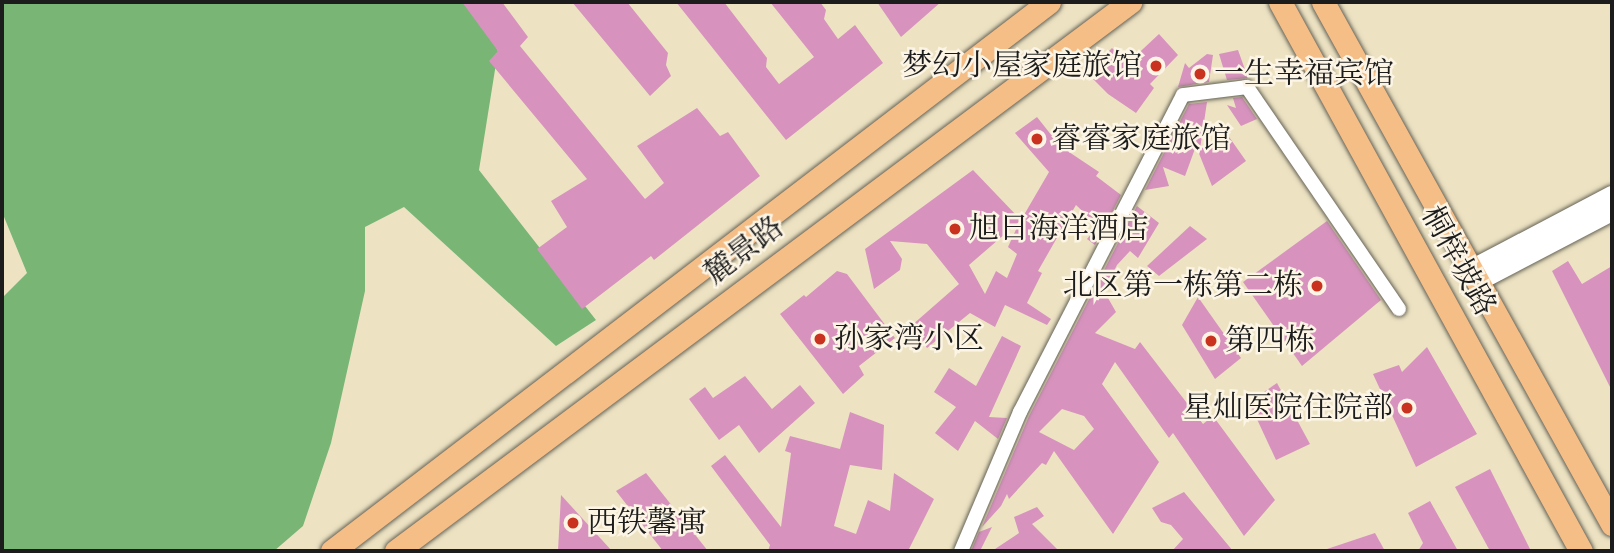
<!DOCTYPE html>
<html>
<head>
<meta charset="utf-8">
<style>
  body { margin:0 }
  #map { position:relative; width:1614px; height:553px; overflow:hidden; background:#ede3c3; font-family:Cardo,"Noto Serif SC",serif }
  div>[style] { position:absolute }
  .forest>* { inset:0; background:#79b676 }
  .building>* { inset:0; background:#d793be }
  .roads { filter:drop-shadow(0 0 2px #656256) drop-shadow(0 0 2px #656256) }
  .minor>* { height:14px; margin:-7px; padding:0 7px; transform-origin:7px; border-radius:7px; background:#fff }
  .tertiary>* { height:18px; margin:-9px; padding:0 9px; transform-origin:9px; border-radius:9px; background:#fff }
  .primary>* { height:23px; margin:-11.5px; padding:0 11.5px; transform-origin:11.5px; border-radius:11.5px; background:#f6be87 }
  .dots>* { width:19px; height:19px; translate:-50% -50%; box-sizing:border-box; border:4px solid #fcf5e5; border-radius:50% }
  span { translate:-50% -50%; white-space:nowrap; text-align:center; line-height:1.15; -webkit-text-stroke:5px #fcf5e5; paint-order:stroke }
  .poi-label { font-size:30px; color:#1c1c1c }
  .right { translate:-100% -50%; text-align:right }
  .left { translate:0 -50%; text-align:left }
  .street-label { font-size:30px; color:#1c1c1c }
  .frame { position:absolute; inset:0; border:4px solid #1c1c1c; pointer-events:none }
</style>
</head>
<body>
<div id="map">
  <div class="forest">
    <i style="clip-path:polygon(2px 2px,472px 2px,498px 51px,479px 170px,596px 320px,556px 346px,404px 207px,365px 227px,365px 291px,331px 443px,303px 526px,274px 551px,2px 551px,2px 298px,27px 273px,2px 212px)"></i>
  </div>
  <div class="building">
    <i style="clip-path:polygon(462px 2px,502px 2px,528px 37px,520px 46px,645px 199px,664px 183px,637px 146px,697px 108px,720px 136px,728px 132px,760px 176px,654px 260px,651px 256px,582px 309px,537px 249px,567px 227px,551px 201px,587px 179px,489px 61px,498px 51px)"></i>
    <i style="clip-path:polygon(572px 2px,627px 2px,668px 53px,666px 65px,671px 76px,650px 96px)"></i>
    <i style="clip-path:polygon(676px 2px,724px 2px,767px 58px,766px 67px,779px 84px,814px 57px,770px 2px,820px 2px,826px 10px,824px 19px,838px 39px,855px 25px,883px 63px,786px 140px)"></i>
    <i style="clip-path:polygon(877px 2px,941px 2px,901px 37px)"></i>
    <i style="clip-path:polygon(1159px 34px,1178px 55px,1150px 84px,1154px 88px,1136px 113px,1108px 94px,1087px 73px,1112px 48px,1128px 63px)"></i>
    <i style="clip-path:polygon(1238px 50px,1248px 78px,1227px 80px,1219px 54px)"></i>
    <i style="clip-path:polygon(1207px 54px,1213px 55px,1209px 82px,1178px 87px,1185px 63px,1189px 68px)"></i>
    <i style="clip-path:polygon(1242px 97px,1257px 119px,1241px 126px,1227px 105px,1236px 108px,1233px 98px)"></i>
    <i style="clip-path:polygon(1207px 102px,1200px 149px,1227px 134px,1246px 161px,1212px 186px,1196px 146px,1185px 176px,1163px 167px,1169px 186px,1145px 190px,1189px 104px)"></i>
    <i style="clip-path:polygon(evenodd,1037px 117px,1060px 146px,1099px 172px,1096px 176px,1121px 195px,1095px 245px,1087px 239px,1098px 226px,1076px 205px,1066px 222px,1038px 271px,1042px 273px,1027px 303px,1051px 319px,1047px 325px,1005px 305px,995px 327px,970px 313px,927px 348px,911px 326px,959px 284px,927px 244px,890px 241px,902px 259px,900px 270px,874px 289px,865px 249px,973px 170px,1021px 220px,1049px 172px,1015px 133px,1037px 117px,1020px 221px,1008px 247px,1017px 254px,1007px 278px,996px 271px,985px 294px,969px 265px,1020px 221px)"></i>
    <i style="clip-path:polygon(evenodd,1137px 206px,1159px 223px,1138px 258px,1130px 251px,1117px 265px,1104px 291px,1116px 312px,1095px 333px,1135px 349px,1140px 342px,1203px 424px,1213px 416px,1275px 500px,1244px 536px,1173px 433px,1169px 438px,1115px 362px,1102px 384px,1159px 462px,1113px 534px,1054px 451px,1046px 465px,1042px 463px,1009px 499px,1007px 494px,1001px 506px,982px 527px,1029px 416px,1137px 206px,1062px 409px,1084px 416px,1094px 429px,1074px 450px,1039px 432px,1062px 409px)"></i>
    <i style="clip-path:polygon(1327px 221px,1381px 300px,1302px 366px,1243px 282px)"></i>
    <i style="clip-path:polygon(1190px 226px,1207px 239px,1159px 276px,1147px 266px)"></i>
    <i style="clip-path:polygon(1568px 261px,1582px 284px,1612px 266px,1612px 391px,1552px 271px)"></i>
    <i style="clip-path:polygon(837px 271px,847px 274px,895px 338px,859px 366px,864px 375px,843px 394px,780px 314px,804px 295px,806px 297px)"></i>
    <i style="clip-path:polygon(1198px 297px,1241px 358px,1215px 379px,1182px 325px)"></i>
    <i style="clip-path:polygon(1002px 336px,1021px 346px,989px 417px,1007px 418px,998px 439px,975px 421px,958px 451px,935px 433px,956px 407px,934px 392px,949px 368px,976px 386px)"></i>
    <i style="clip-path:polygon(1427px 347px,1477px 434px,1416px 467px,1373px 374px,1399px 365px,1402px 372px)"></i>
    <i style="clip-path:polygon(745px 376px,772px 409px,800px 385px,815px 403px,759px 453px,739px 425px,719px 440px,689px 399px,705px 387px,713px 398px)"></i>
    <i style="clip-path:polygon(1277px 383px,1310px 444px,1276px 460px,1249px 402px)"></i>
    <i style="clip-path:polygon(850px 412px,884px 425px,882px 470px,850px 465px,834px 526px,856px 534px,868px 500px,890px 511px,894px 473px,934px 499px,908px 551px,768px 551px,770px 545px,711px 466px,725px 455px,781px 527px,791px 453px,785px 451px,790px 436px,840px 449px)"></i>
    <i style="clip-path:polygon(1490px 469px,1531px 551px,1490px 551px,1455px 487px)"></i>
    <i style="clip-path:polygon(646px 473px,708px 551px,663px 551px,616px 491px)"></i>
    <i style="clip-path:polygon(1184px 492px,1233px 551px,1172px 551px,1183px 539px,1171px 525px,1161px 522px,1152px 508px)"></i>
    <i style="clip-path:polygon(561px 495px,612px 551px,558px 551px)"></i>
    <i style="clip-path:polygon(1430px 501px,1458px 551px,1418px 551px,1423px 543px,1408px 513px)"></i>
    <i style="clip-path:polygon(1037px 507px,1044px 516px,1032px 524px,1059px 551px,992px 551px,1019px 533px,1014px 517px)"></i>
    <i style="clip-path:polygon(992px 527px,980px 551px,971px 551px,979px 532px)"></i>
    <i style="clip-path:polygon(1375px 533px,1385px 551px,1328px 551px,1327px 549px)"></i>
  </div>
  <div class="roads">
    <div class="minor">
      <i style="left:961px;top:551px;width:151px;rotate:-67deg"></i>
      <i style="left:1020px;top:412px;width:356px;rotate:-62.8deg"></i>
      <i style="left:1183px;top:95px;width:64px;rotate:-7.1deg"></i>
      <i style="left:1247px;top:87px;width:269px;rotate:55.6deg"></i>
    </div>
    <div class="tertiary">
      <i style="left:1471px;top:269px;width:159px;rotate:-27.7deg"></i>
      <i style="left:1478px;top:282px;width:151px;rotate:-27.6deg"></i>
    </div>
    <div class="primary">
      <i style="left:1280px;top:2px;width:626px;rotate:61.27deg"></i>
      <i style="left:1323px;top:2px;width:597px;rotate:61.03deg"></i>
      <i style="left:332px;top:551px;width:903px;rotate:-37.44deg"></i>
      <i style="left:396px;top:551px;width:917px;rotate:-36.79deg"></i>
    </div>
  </div>
  <div class="dots">
    <i style="left:1156px;top:66px;background:#c8321e"></i>
    <i style="left:1200px;top:74px;background:#c8321e"></i>
    <i style="left:1037px;top:139px;background:#c8321e"></i>
    <i style="left:955px;top:229px;background:#c8321e"></i>
    <i style="left:1317px;top:286px;background:#c8321e"></i>
    <i style="left:820px;top:339px;background:#c8321e"></i>
    <i style="left:1211px;top:341px;background:#c8321e"></i>
    <i style="left:1407px;top:408px;background:#c8321e"></i>
    <i style="left:573px;top:523px;background:#c8321e"></i>
  </div>
  <div class="poi-label">
    <span class="right" style="left:1142px;top:66px">梦幻小屋家庭旅馆</span>
    <span class="left" style="left:1214px;top:74px">一生幸福宾馆</span>
    <span class="left" style="left:1051px;top:139px">睿睿家庭旅馆</span>
    <span class="left" style="left:969px;top:229px">旭日海洋酒店</span>
    <span class="right" style="left:1303px;top:286px">北区第一栋第二栋</span>
    <span class="left" style="left:834px;top:339px">孙家湾小区</span>
    <span class="left" style="left:1225px;top:341px">第四栋</span>
    <span class="right" style="left:1393px;top:408px">星灿医院住院部</span>
    <span class="left" style="left:587px;top:523px">西铁馨寓</span>
  </div>
  <div class="street-label">
    <span style="left:744px;top:251px;rotate:-37deg">麓景路</span>
    <span style="left:1458px;top:261px;rotate:61deg">桐梓坡路</span>
  </div>
  <div class="frame"></div>
</div>
</body>
</html>
